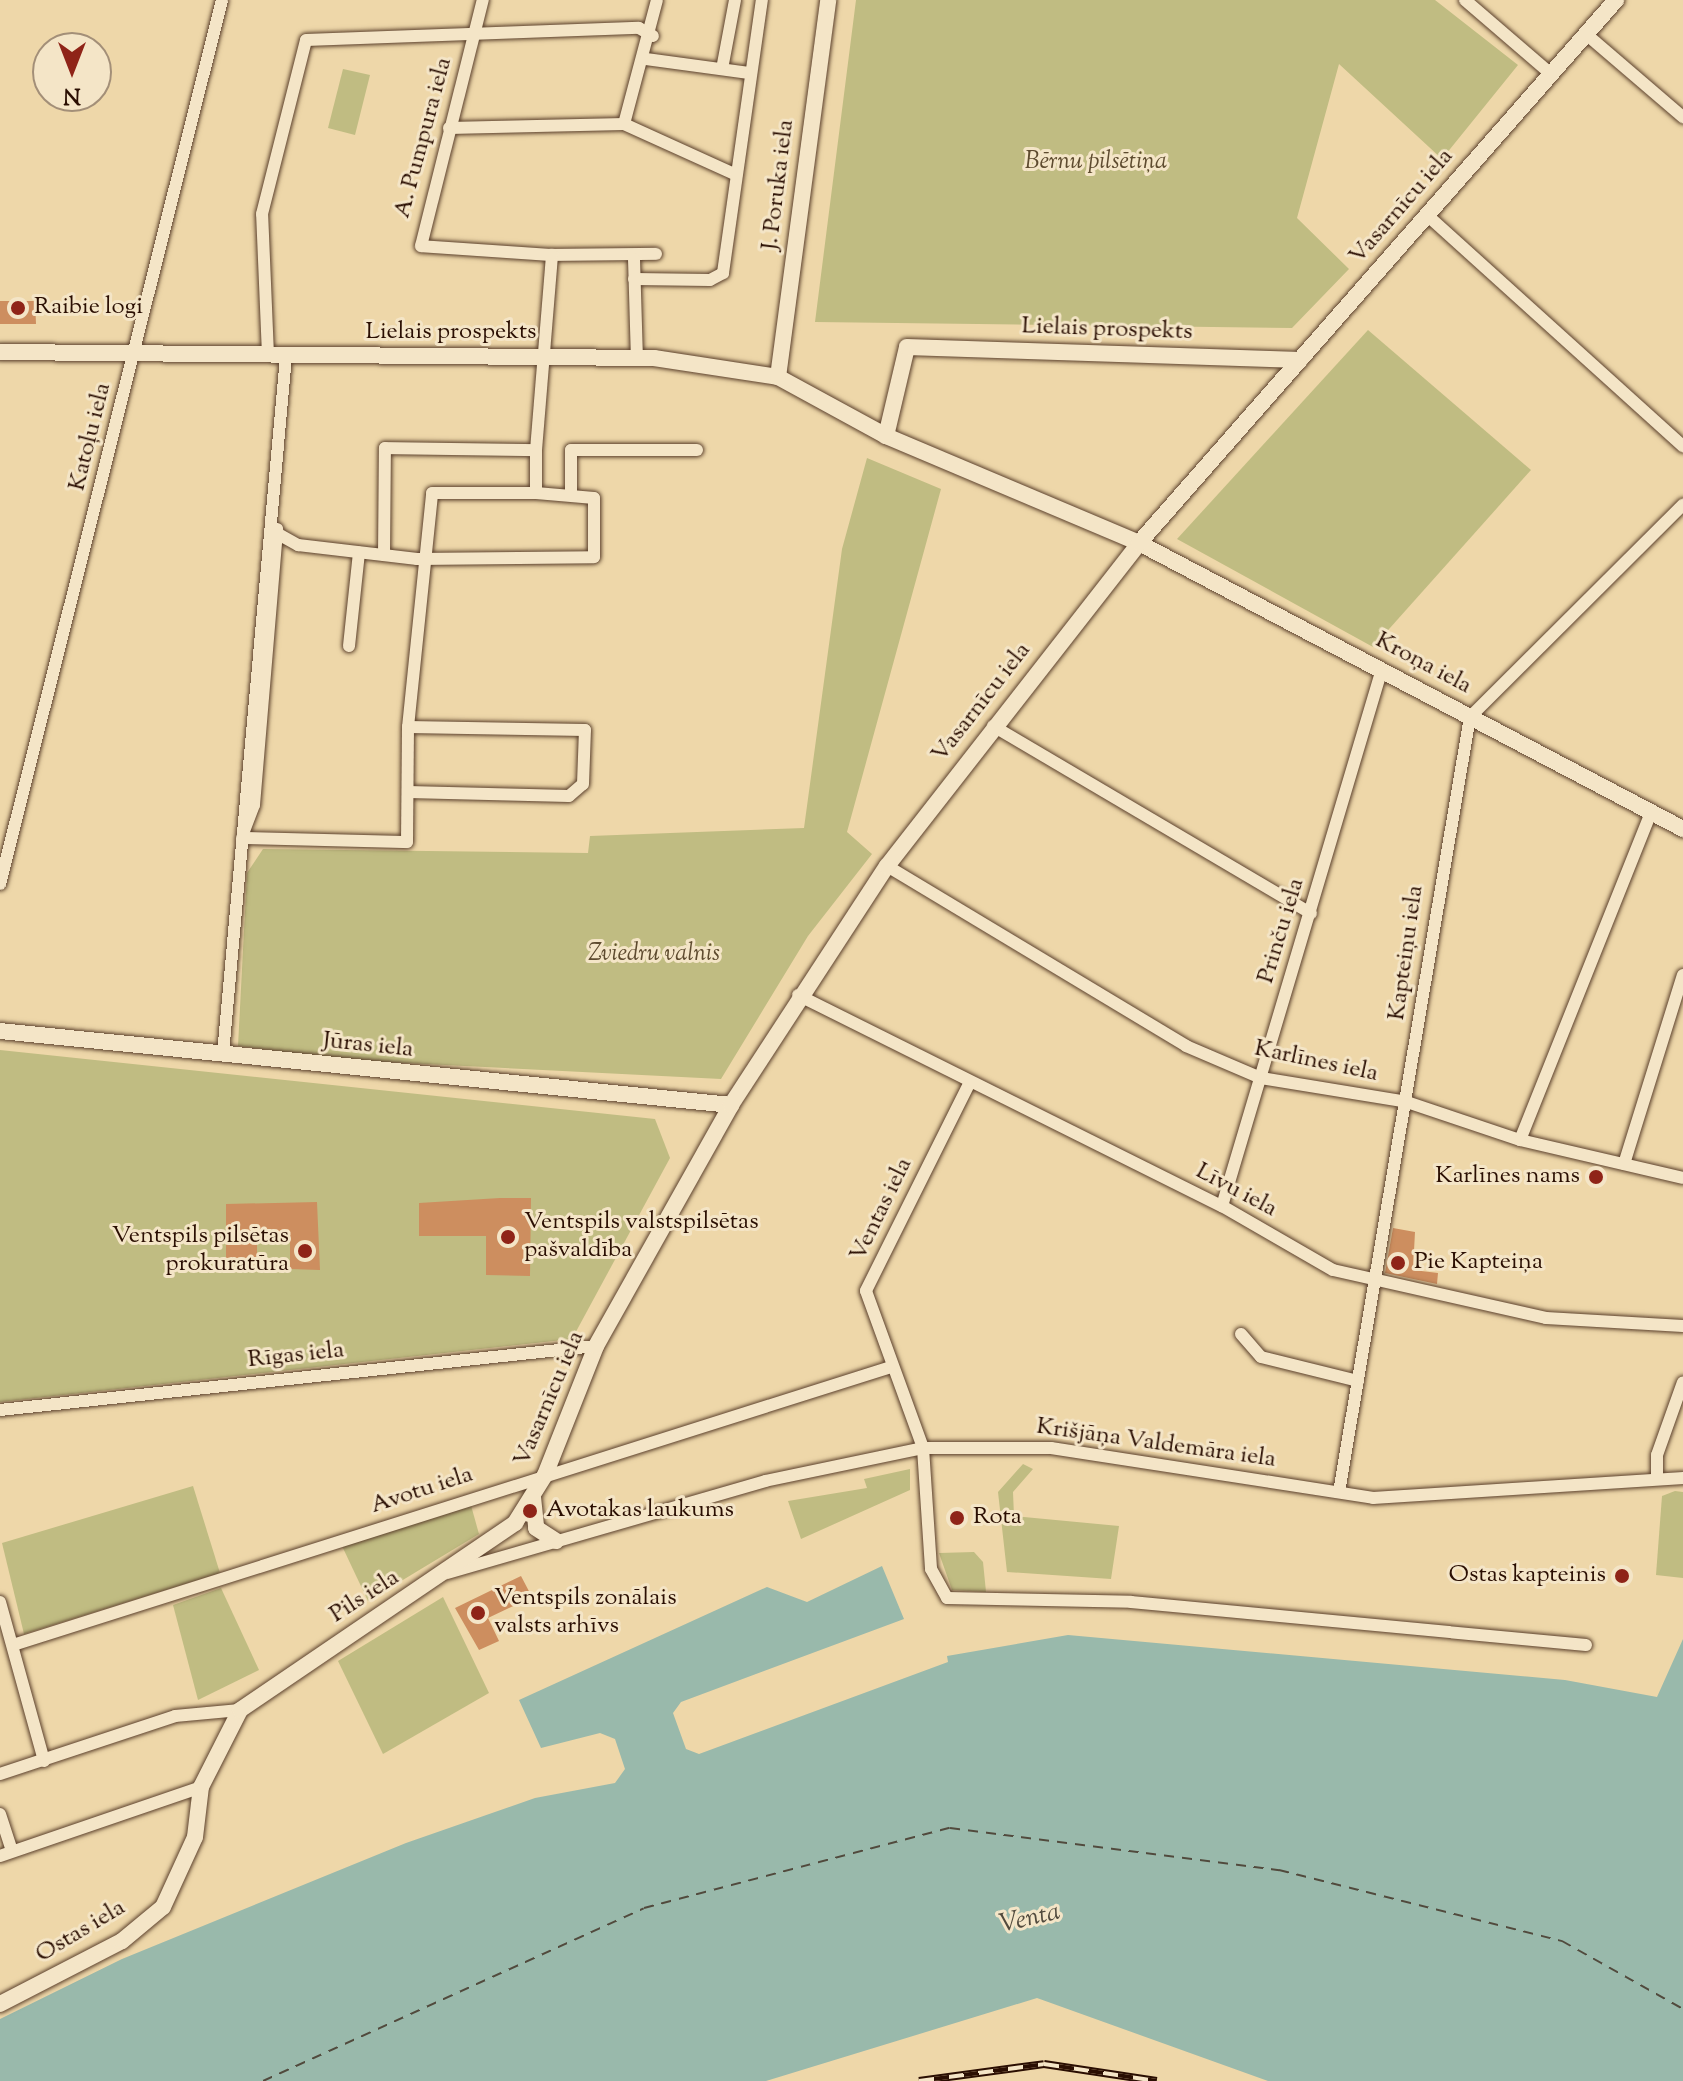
<!DOCTYPE html>
<html>
<head>
<meta charset="utf-8">
<style>
  body { margin:0 }
  #map { position:relative; width:1683px; height:2081px; overflow:hidden; background:#eed7a9; font-family:"Sorts Mill Goudy",serif }
  div>[style] { position:absolute }
  .green>* { inset:0; background:#c0bc82 }
  .water>* { inset:0; background:#99b9ab }
  .ferry>* { height:2px; margin-top:-1px; transform-origin:0; background:repeating-linear-gradient(90deg,#514a3d 0 10px,transparent 0 18px) }
  .building>* { inset:0; background:#cd8e5f }
  .roads { filter:drop-shadow(0 0 2px #5b402c) drop-shadow(0 0 2px #5b402c) }
  .minor>* { height:12px; margin:-6px; padding:0 6px; transform-origin:6px; border-radius:6px; background:#f4e5c7 }
  .tertiary>* { height:16px; margin:-8px; padding:0 8px; transform-origin:8px; border-radius:8px; background:#f4e5c7 }
  .rail>* { height:8px; margin-top:-4px; transform-origin:0; background:repeating-linear-gradient(90deg,#f4e5c7 0 15px,#2a0e02 0 30px); box-sizing:border-box; border-block:2px solid #2a0e02 }
  .dots>* { width:22px; height:22px; translate:-50% -50%; box-sizing:border-box; border:4px solid #f4e5c7; border-radius:50% }
  span { translate:-50% -50%; white-space:nowrap; text-align:center; line-height:1.15; -webkit-text-stroke:6px #f4e5c7; paint-order:stroke }
  .street-label { font-size:24px; color:#2a0e02 }
  .park-label { font-size:24px; color:#5e4b2f; font-style:italic }
  .poi-label { font-size:24px; color:#2a0e02 }
  .left { translate:0 -50%; text-align:left }
  .right { translate:-100% -50%; text-align:right }
  .water-label { font-size:26px; color:#514a3d; font-style:italic }
  .north { position:absolute; left:32px; top:32px; width:80px; height:80px; box-sizing:border-box; background:#f4e5c7; border:2px solid #a38f78; border-radius:50%; rotate:180deg; font-size:22px; font-weight:700; line-height:32px; text-align:center; color:#2a0e02 }
  .north::after { content:''; display:block; margin:auto; width:28px; height:36px; background:#8f2418; clip-path:polygon(50% 0,100% 100%,50% 72%,0 100%) }
</style>
</head>
<body>
<div id="map">
  <div class="green">
    <i style="clip-path:polygon(856px 0,1435px 0,1518px 65px,1442px 159px,1339px 64px,1297px 218px,1349px 269px,1292px 328px,815px 322px)"></i>
    <i style="clip-path:polygon(343px 69px,370px 75px,355px 135px,328px 128px)"></i>
    <i style="clip-path:polygon(1368px 330px,1531px 470px,1373px 647px,1177px 539px)"></i>
    <i style="clip-path:polygon(867px 458px,941px 489px,847px 832px,872px 854px,808px 936px,721px 1079px,345px 1060px,238px 1046px,247px 873px,263px 849px,588px 853px,590px 836px,804px 828px,842px 549px)"></i>
    <i style="clip-path:polygon(0 1050px,655px 1119px,670px 1158px,572px 1339px,0 1402px)"></i>
    <i style="clip-path:polygon(1023px 1464px,1033px 1469px,1013px 1492px,1014px 1516px,1119px 1526px,1111px 1579px,1007px 1572px,998px 1492px)"></i>
    <i style="clip-path:polygon(910px 1469px,910px 1490px,801px 1539px,788px 1501px,867px 1488px,864px 1479px)"></i>
    <i style="clip-path:polygon(193px 1486px,220px 1573px,24px 1634px,2px 1543px)"></i>
    <i style="clip-path:polygon(1675px 1491px,1683px 1492px,1683px 1578px,1656px 1575px,1662px 1496px)"></i>
    <i style="clip-path:polygon(470px 1502px,479px 1534px,368px 1601px,342px 1546px)"></i>
    <i style="clip-path:polygon(974px 1552px,983px 1562px,986px 1592px,952px 1590px,939px 1553px)"></i>
    <i style="clip-path:polygon(221px 1588px,259px 1670px,198px 1700px,173px 1605px)"></i>
    <i style="clip-path:polygon(443px 1597px,489px 1693px,383px 1754px,338px 1661px)"></i>
  </div>
  <div class="water">
    <i style="clip-path:polygon(882px 1566px,904px 1619px,681px 1702px,673px 1713px,686px 1749px,699px 1754px,948px 1662px,947px 1656px,1068px 1635px,1565px 1680px,1657px 1697px,1683px 1639px,1683px 2081px,1268px 2081px,1037px 1998px,766px 2081px,0 2081px,0 2019px,122px 1959px,406px 1843px,535px 1798px,615px 1783px,625px 1769px,615px 1739px,600px 1733px,541px 1748px,519px 1700px,767px 1587px,807px 1602px)"></i>
  </div>
  <div class="ferry">
    <i style="left:263px;top:2081px;width:418px;rotate:-24.4deg"></i>
    <i style="left:644px;top:1908px;width:316px;rotate:-14.7deg"></i>
    <i style="left:950px;top:1828px;width:332px;rotate:7.3deg"></i>
    <i style="left:1279px;top:1870px;width:292px;rotate:14.1deg"></i>
    <i style="left:1562px;top:1941px;width:139px;rotate:29.3deg"></i>
  </div>
  <div class="building">
    <i style="clip-path:polygon(0 301px,35px 301px,36px 324px,0 324px)"></i>
    <i style="clip-path:polygon(500px 1198px,531px 1198px,530px 1276px,486px 1275px,486px 1236px,419px 1236px,419px 1203px)"></i>
    <i style="clip-path:polygon(317px 1202px,320px 1270px,290px 1269px,290px 1233px,257px 1233px,257px 1269px,226px 1269px,226px 1204px)"></i>
    <i style="clip-path:polygon(1393px 1228px,1415px 1232px,1413px 1270px,1438px 1273px,1437px 1284px,1385px 1273px)"></i>
    <i style="clip-path:polygon(521px 1576px,532px 1597px,488px 1618px,499px 1641px,479px 1650px,455px 1608px)"></i>
  </div>
  <div class="roads">
    <div class="minor">
      <i style="left:1465px;top:0;width:113px;rotate:40.7deg"></i>
      <i style="left:1586px;top:34px;width:128px;rotate:40.6deg"></i>
      <i style="left:646px;top:59px;width:104px;rotate:7.7deg"></i>
      <i style="left:722px;top:69px;width:70px;rotate:-79.3deg"></i>
      <i style="left:624px;top:124px;width:128px;rotate:-75.1deg"></i>
      <i style="left:449px;top:128px;width:175px;rotate:-1.3deg"></i>
      <i style="left:624px;top:124px;width:119px;rotate:24.4deg"></i>
      <i style="left:1427px;top:215px;width:345px;rotate:42.1deg"></i>
      <i style="left:552px;top:255px;width:104px;rotate:-0.6deg"></i>
      <i style="left:634px;top:259px;width:99px;rotate:88.3deg"></i>
      <i style="left:634px;top:279px;width:76px;rotate:0.8deg"></i>
      <i style="left:710px;top:280px;width:15px;rotate:-28deg"></i>
      <i style="left:723px;top:273px;width:276px;rotate:-81.9deg"></i>
      <i style="left:268px;top:355px;width:141px;rotate:-92.4deg"></i>
      <i style="left:262px;top:214px;width:179px;rotate:-75.8deg"></i>
      <i style="left:306px;top:40px;width:333px;rotate:-2.1deg"></i>
      <i style="left:639px;top:28px;width:16px;rotate:30deg"></i>
      <i style="left:571px;top:494px;width:44px;rotate:-90deg"></i>
      <i style="left:571px;top:450px;width:126px"></i>
      <i style="left:280px;top:535px;width:21px;rotate:29deg"></i>
      <i style="left:298px;top:545px;width:120px;rotate:6.7deg"></i>
      <i style="left:417px;top:559px;width:177px;rotate:-0.6deg"></i>
      <i style="left:594px;top:557px;width:59px;rotate:-90deg"></i>
      <i style="left:594px;top:498px;width:58px;rotate:-175.1deg"></i>
      <i style="left:384px;top:555px;width:107px;rotate:-89.5deg"></i>
      <i style="left:385px;top:448px;width:151px;rotate:0.8deg"></i>
      <i style="left:536px;top:450px;width:196px;rotate:-85.3deg"></i>
      <i style="left:552px;top:255px;width:131px;rotate:-176.1deg"></i>
      <i style="left:421px;top:246px;width:254px;rotate:-75.9deg"></i>
      <i style="left:349px;top:646px;width:94px;rotate:-83.9deg"></i>
      <i style="left:993px;top:726px;width:369px;rotate:30.5deg"></i>
      <i style="left:408px;top:792px;width:161px;rotate:1.4deg"></i>
      <i style="left:569px;top:796px;width:18px;rotate:-41deg"></i>
      <i style="left:583px;top:784px;width:54px;rotate:-87.9deg"></i>
      <i style="left:585px;top:730px;width:177px;rotate:-179deg"></i>
      <i style="left:244px;top:831px;width:28px;rotate:-69deg"></i>
      <i style="left:254px;top:805px;width:277px;rotate:-85.2deg"></i>
      <i style="left:242px;top:838px;width:165px;rotate:1.4deg"></i>
      <i style="left:407px;top:842px;width:115px;rotate:-89.5deg"></i>
      <i style="left:408px;top:727px;width:235px;rotate:-84.1deg"></i>
      <i style="left:432px;top:493px;width:104px"></i>
      <i style="left:536px;top:493px;width:43px;rotate:-90deg"></i>
      <i style="left:887px;top:866px;width:349px;rotate:31deg"></i>
      <i style="left:1186px;top:1046px;width:82px;rotate:23.1deg"></i>
      <i style="left:1261px;top:1078px;width:148px;rotate:9.3deg"></i>
      <i style="left:1407px;top:1102px;width:119px;rotate:18.6deg"></i>
      <i style="left:1520px;top:1140px;width:167px;rotate:13.1deg"></i>
      <i style="left:0;top:884px;width:911px;rotate:-75.9deg"></i>
      <i style="left:798px;top:995px;width:474px;rotate:26.5deg"></i>
      <i style="left:1222px;top:1206px;width:128px;rotate:30deg"></i>
      <i style="left:1333px;top:1270px;width:218px;rotate:12.7deg"></i>
      <i style="left:1546px;top:1318px;width:137px;rotate:3.3deg"></i>
      <i style="left:223px;top:1054px;width:701px;rotate:-84.84deg"></i>
      <i style="left:969px;top:1084px;width:231px;rotate:116.5deg"></i>
      <i style="left:866px;top:1291px;width:167px;rotate:70deg"></i>
      <i style="left:923px;top:1448px;width:121px;rotate:86.2deg"></i>
      <i style="left:931px;top:1569px;width:33px;rotate:61deg"></i>
      <i style="left:947px;top:1598px;width:184px;rotate:1.2deg"></i>
      <i style="left:1131px;top:1602px;width:457px;rotate:5.4deg"></i>
      <i style="left:1520px;top:1140px;width:353px;rotate:-68.2deg"></i>
      <i style="left:1624px;top:1164px;width:198px;rotate:-72.7deg"></i>
      <i style="left:1222px;top:1206px;width:560px;rotate:-73.41deg"></i>
      <i style="left:1241px;top:1334px;width:30px;rotate:49deg"></i>
      <i style="left:1261px;top:1357px;width:100px;rotate:13.9deg"></i>
      <i style="left:0;top:1410px;width:599px;rotate:-6.13deg"></i>
      <i style="left:1657px;top:1477px;width:22px;rotate:-90deg"></i>
      <i style="left:1657px;top:1455px;width:77px;rotate:-70.4deg"></i>
      <i style="left:1339px;top:1492px;width:786px;rotate:-80.41deg"></i>
      <i style="left:1470px;top:717px;width:301px;rotate:-44.9deg"></i>
      <i style="left:447px;top:1573px;width:331px;rotate:-16.1deg"></i>
      <i style="left:765px;top:1481px;width:161px;rotate:-11.8deg"></i>
      <i style="left:923px;top:1448px;width:128px"></i>
      <i style="left:1051px;top:1448px;width:326px;rotate:8.8deg"></i>
      <i style="left:1373px;top:1498px;width:311px;rotate:-3.7deg"></i>
      <i style="left:0;top:1602px;width:165px;rotate:74.5deg"></i>
      <i style="left:13px;top:1645px;width:921px;rotate:-17.57deg"></i>
      <i style="left:0;top:1774px;width:184px;rotate:-18.3deg"></i>
      <i style="left:175px;top:1716px;width:65px;rotate:-5.3deg"></i>
      <i style="left:0;top:1814px;width:39px;rotate:72deg"></i>
      <i style="left:0;top:1856px;width:213px;rotate:-18.9deg"></i>
    </div>
    <div class="tertiary">
      <i style="left:0;top:352px;width:654px;rotate:0.53deg"></i>
      <i style="left:654px;top:358px;width:125px;rotate:8.7deg"></i>
      <i style="left:778px;top:377px;width:123px;rotate:28.6deg"></i>
      <i style="left:886px;top:436px;width:275px;rotate:22.9deg"></i>
      <i style="left:1139px;top:543px;width:615px;rotate:27.73deg"></i>
      <i style="left:778px;top:377px;width:380px;rotate:-82.4deg"></i>
      <i style="left:886px;top:436px;width:91px;rotate:-76.7deg"></i>
      <i style="left:907px;top:347px;width:393px;rotate:1.9deg"></i>
      <i style="left:0;top:1031px;width:735px;rotate:5.78deg"></i>
      <i style="left:533px;top:1497px;width:31px;rotate:84deg"></i>
      <i style="left:536px;top:1528px;width:24px;rotate:33deg"></i>
      <i style="left:0;top:2004px;width:137px;rotate:-27.3deg"></i>
      <i style="left:122px;top:1941px;width:53px;rotate:-39.7deg"></i>
      <i style="left:163px;top:1907px;width:77px;rotate:-65.4deg"></i>
      <i style="left:195px;top:1837px;width:50px;rotate:-83.2deg"></i>
      <i style="left:201px;top:1787px;width:86px;rotate:-63.1deg"></i>
      <i style="left:240px;top:1710px;width:333px;rotate:-34.2deg"></i>
      <i style="left:515px;top:1523px;width:57px;rotate:-58deg"></i>
      <i style="left:545px;top:1475px;width:139px;rotate:-68.4deg"></i>
      <i style="left:596px;top:1346px;width:276px;rotate:-60.7deg"></i>
      <i style="left:731px;top:1105px;width:285px;rotate:-56.9deg"></i>
      <i style="left:887px;top:866px;width:410px;rotate:-52deg"></i>
      <i style="left:1139px;top:543px;width:723px;rotate:-48.7deg"></i>
    </div>
  </div>
  <div class="rail">
    <i style="left:919px;top:2081px;width:126px;rotate:-7.7deg"></i>
    <i style="left:1044px;top:2064px;width:114px;rotate:8.6deg"></i>
  </div>
  <div class="dots">
    <i style="left:18px;top:308px;background:#8f2418"></i>
    <i style="left:1596px;top:1177px;background:#8f2418"></i>
    <i style="left:508px;top:1237px;background:#8f2418"></i>
    <i style="left:305px;top:1251px;background:#8f2418"></i>
    <i style="left:1398px;top:1263px;background:#8f2418"></i>
    <i style="left:530px;top:1511px;background:#8f2418"></i>
    <i style="left:957px;top:1518px;background:#8f2418"></i>
    <i style="left:1622px;top:1576px;background:#8f2418"></i>
    <i style="left:478px;top:1613px;background:#8f2418"></i>
  </div>
  <div class="street-label">
    <span style="left:424px;top:138px;rotate:-75deg">A. Pumpura iela</span>
    <span style="left:779px;top:185px;rotate:-83deg">J. Poruka iela</span>
    <span style="left:1402px;top:207px;rotate:-49deg">Vasarnīcu iela</span>
    <span style="left:1107px;top:330px;rotate:2deg">Lielais prospekts</span>
    <span style="left:451px;top:333px">Lielais prospekts</span>
    <span style="left:91px;top:437px;rotate:-76deg">Katoļu iela</span>
    <span style="left:1423px;top:664px;rotate:28deg">Kroņa iela</span>
    <span style="left:982px;top:703px;rotate:-52deg">Vasarnīcu iela</span>
    <span style="left:1282px;top:931px;rotate:-73deg">Prinču iela</span>
    <span style="left:1407px;top:953px;rotate:-82deg">Kapteiņu iela</span>
    <span style="left:368px;top:1046px;rotate:6deg">Jūras iela</span>
    <span style="left:1316px;top:1062px;rotate:12deg">Karlīnes iela</span>
    <span style="left:1236px;top:1191px;rotate:28deg">Līvu iela</span>
    <span style="left:882px;top:1210px;rotate:-64deg">Ventas iela</span>
    <span style="left:296px;top:1356px;rotate:-6deg">Rīgas iela</span>
    <span style="left:550px;top:1399px;rotate:-67deg">Vasarnīcu iela</span>
    <span style="left:1156px;top:1444px;rotate:8deg">Krišjāņa Valdemāra iela</span>
    <span style="left:422px;top:1491px;rotate:-18deg">Avotu iela</span>
    <span style="left:365px;top:1597px;rotate:-33deg">Pils iela</span>
    <span style="left:81px;top:1932px;rotate:-31deg">Ostas iela</span>
  </div>
  <div class="park-label">
    <span style="left:1096px;top:163px">Bērnu pilsētiņa</span>
    <span style="left:654px;top:955px">Zviedru valnis</span>
  </div>
  <div class="poi-label">
    <span class="left" style="left:34px;top:308px">Raibie logi</span>
    <span class="right" style="left:1580px;top:1177px">Karlīnes nams</span>
    <span class="left" style="left:524px;top:1237px">Ventspils valstspilsētas<br>pašvaldība</span>
    <span class="right" style="left:289px;top:1251px">Ventspils pilsētas<br>prokuratūra</span>
    <span class="left" style="left:1414px;top:1263px">Pie Kapteiņa</span>
    <span class="left" style="left:546px;top:1511px">Avotakas laukums</span>
    <span class="left" style="left:973px;top:1518px">Rota</span>
    <span class="right" style="left:1606px;top:1576px">Ostas kapteinis</span>
    <span class="left" style="left:494px;top:1613px">Ventspils zonālais<br>valsts arhīvs</span>
  </div>
  <div class="water-label">
    <span style="left:1030px;top:1919px;rotate:-13deg">Venta</span>
  </div>
  <div class="north">N</div>
</div>
</body>
</html>
